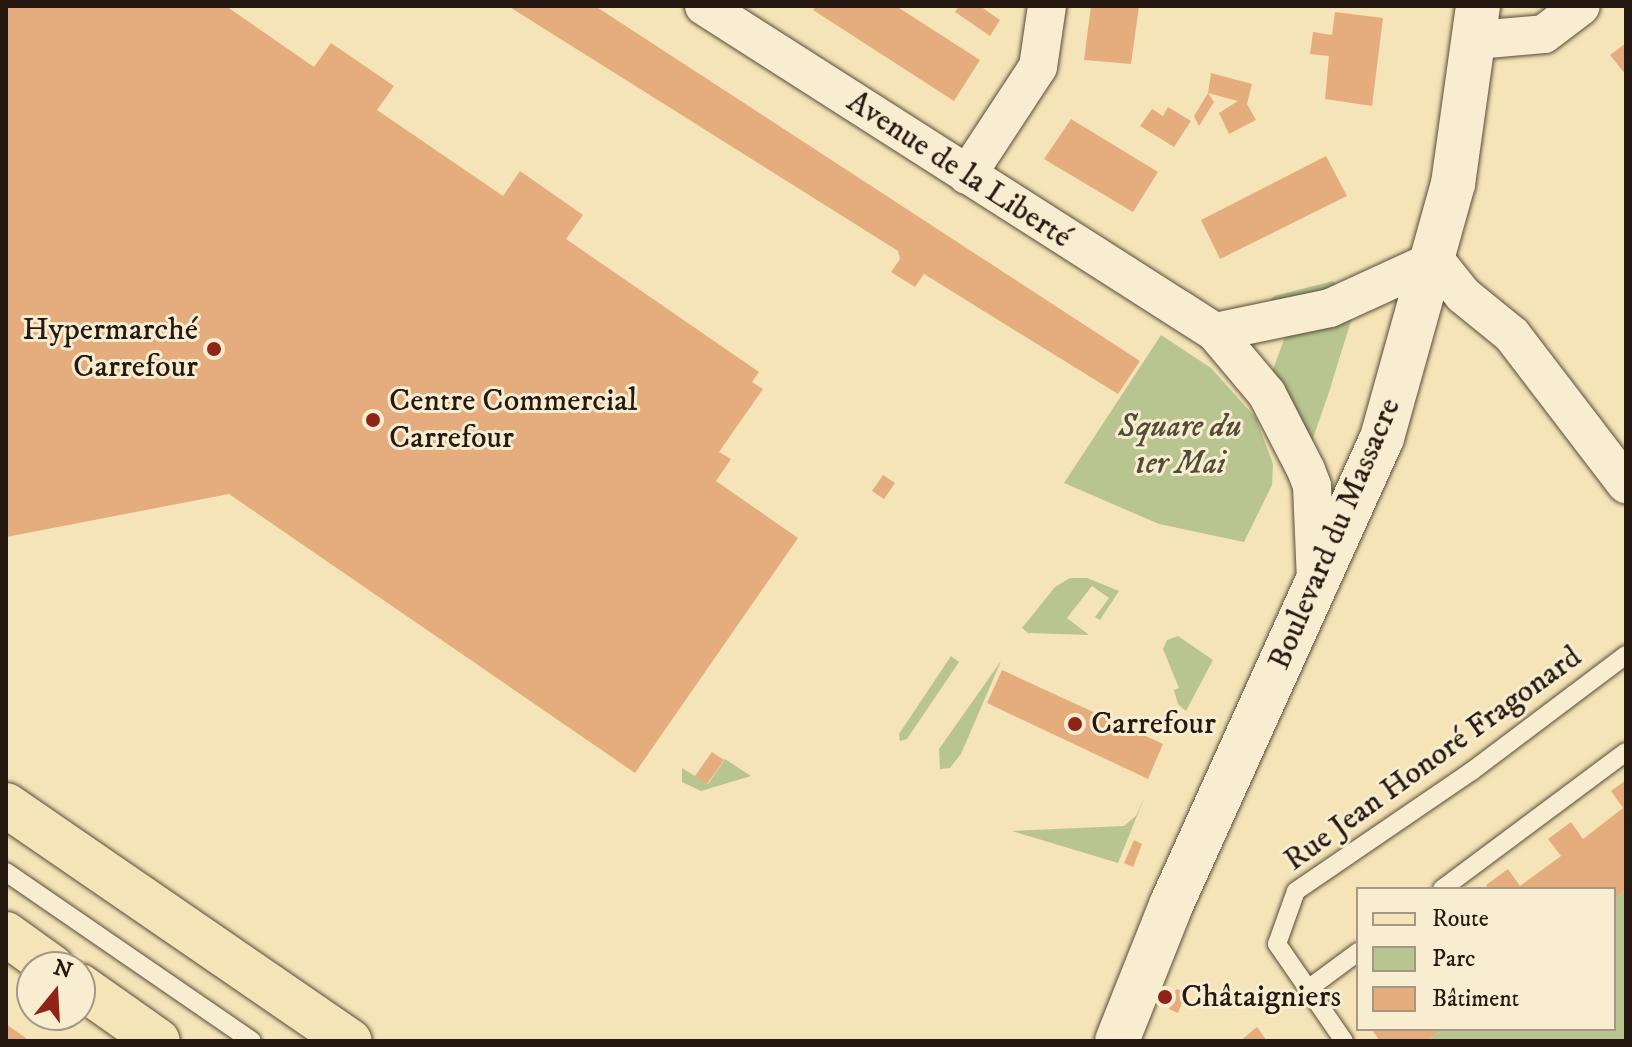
<!DOCTYPE html>
<html>
<head>
<meta charset="utf-8">
<style>
  body { margin:0 }
  #map { position:relative; width:1632px; height:1047px; overflow:hidden; background:#f5e4b7; font-family:"IM FELL DW Pica",serif }
  div>[style] { position:absolute }
  .green>* { inset:0; background:#b9c590 }
  .building>* { inset:0; background:#e5ad7e }
  .roads { filter:drop-shadow(0 0 2px #594c3a) drop-shadow(0 0 2px #594c3a) }
  .service>* { height:18px; margin:-9px; padding:0 9px; transform-origin:9px; border-radius:9px; background:#f8edd0 }
  .minor>* { height:38px; margin:-19px; padding:0 19px; transform-origin:19px; border-radius:19px; background:#f8edd0 }
  .secondary>* { height:44px; margin:-22px; padding:0 22px; transform-origin:22px; border-radius:22px; background:#f8edd0 }
  .primary>* { height:44px; margin:-22px; padding:0 22px; transform-origin:22px; border-radius:22px; background:#f5e4b7 }
  .dots>* { width:22px; height:22px; translate:-50% -50%; box-sizing:border-box; border:4px solid #f8edd0; border-radius:50% }
  span { translate:-50% -50%; white-space:nowrap; text-align:center; line-height:1.15; -webkit-text-stroke:6px #f8edd0; paint-order:stroke }
  .street-label { font-size:32px; color:#251911 }
  .poi-label { font-size:32px; color:#251911 }
  .right { translate:-100% -50%; text-align:right }
  .left { translate:0 -50%; text-align:left }
  .park-label { font-size:32px; color:#514d37; font-style:italic }
  .frame { position:absolute; inset:0; border:8px solid #251911; pointer-events:none }
  .legend { position:absolute; left:1356px; top:887px; width:260px; height:144px; box-sizing:border-box; background:#f8edd0; border:2px solid #a49884; margin:0; padding:10px 14px; list-style:none; font-size:24px; color:#251911 }
  .legend li { display:flex; align-items:center; gap:16px; height:40px }
  .legend b { width:40px; border:2px solid #a49884 }
  .north { position:absolute; left:16px; top:951px; width:80px; height:80px; box-sizing:border-box; background:#f8edd0; border:2px solid #a49884; border-radius:50%; rotate:18deg; font-size:22px; font-weight:700; line-height:32px; text-align:center; color:#251911 }
  .north::after { content:''; display:block; margin:auto; width:28px; height:36px; background:#8f2418; clip-path:polygon(50% 0,100% 100%,50% 72%,0 100%) }
</style>
</head>
<body>
<div id="map">
  <div class="green">
    <i style="clip-path:polygon(1333px 281px,1339px 288px,1269px 302px,1274px 296px)"></i>
    <i style="clip-path:polygon(1355px 308px,1329px 392px,1312px 441px,1271px 375px,1286px 334px)"></i>
    <i style="clip-path:polygon(1161px 335px,1211px 368px,1256px 418px,1273px 464px,1272px 485px,1244px 542px,1159px 524px,1064px 483px)"></i>
    <i style="clip-path:polygon(1070px 578px,1087px 578px,1119px 591px,1100px 620px,1095px 617px,1109px 598px,1092px 586px,1067px 618px,1089px 635px,1028px 633px,1022px 628px,1055px 587px)"></i>
    <i style="clip-path:polygon(1178px 636px,1213px 660px,1186px 711px,1178px 704px,1174px 690px,1179px 688px,1163px 649px,1167px 640px)"></i>
    <i style="clip-path:polygon(951px 656px,959px 662px,907px 739px,900px 741px,899px 734px)"></i>
    <i style="clip-path:polygon(1001px 661px,961px 754px,950px 768px,940px 769px,939px 749px)"></i>
    <i style="clip-path:polygon(725px 759px,751px 776px,701px 791px,682px 782px,682px 768px,708px 784px)"></i>
    <i style="clip-path:polygon(1145px 796px,1118px 863px,1012px 831px,1124px 826px,1136px 816px)"></i>
    <i style="clip-path:polygon(1626px 890px,1626px 1041px,1427px 1041px,1443px 1029px,1614px 1029px,1614px 899px)"></i>
  </div>
  <div class="building">
    <i style="clip-path:polygon(6px 6px,226px 6px,314px 67px,331px 43px,394px 86px,377px 110px,503px 196px,520px 171px,583px 215px,566px 239px,759px 372px,752px 382px,763px 389px,719px 452px,731px 459px,716px 481px,798px 538px,635px 773px,229px 494px,6px 537px)"></i>
    <i style="clip-path:polygon(508px 6px,595px 6px,1140px 361px,1118px 394px,924px 274px,915px 287px,891px 272px,900px 259px,898px 251px)"></i>
    <i style="clip-path:polygon(816px 6px,896px 6px,980px 60px,954px 101px,813px 10px)"></i>
    <i style="clip-path:polygon(959px 6px,980px 6px,1000px 20px,990px 36px,955px 12px)"></i>
    <i style="clip-path:polygon(1091px 6px,1139px 6px,1131px 64px,1084px 60px)"></i>
    <i style="clip-path:polygon(1335px 12px,1383px 18px,1372px 106px,1325px 99px,1329px 56px,1310px 54px,1313px 32px,1332px 35px)"></i>
    <i style="clip-path:polygon(1626px 43px,1626px 75px,1610px 55px)"></i>
    <i style="clip-path:polygon(1211px 73px,1252px 84px,1247px 104px,1256px 120px,1229px 134px,1219px 113px,1238px 101px,1208px 93px,1214px 102px,1199px 126px,1194px 116px,1208px 93px)"></i>
    <i style="clip-path:polygon(1168px 107px,1191px 121px,1174px 147px,1140px 126px,1152px 109px,1163px 116px)"></i>
    <i style="clip-path:polygon(1071px 119px,1158px 172px,1133px 212px,1044px 159px)"></i>
    <i style="clip-path:polygon(1326px 156px,1347px 196px,1220px 259px,1201px 220px)"></i>
    <i style="clip-path:polygon(883px 475px,895px 483px,884px 499px,872px 491px)"></i>
    <i style="clip-path:polygon(1002px 670px,1163px 744px,1148px 779px,987px 703px)"></i>
    <i style="clip-path:polygon(712px 752px,724px 760px,707px 784px,695px 776px)"></i>
    <i style="clip-path:polygon(1626px 780px,1626px 890px,1614px 899px,1614px 889px,1488px 889px,1486px 885px,1508px 869px,1520px 886px,1561px 856px,1548px 839px,1571px 822px,1583px 839px,1623px 808px,1611px 791px)"></i>
    <i style="clip-path:polygon(1134px 840px,1142px 844px,1133px 867px,1124px 863px)"></i>
    <i style="clip-path:polygon(1176px 989px,1186px 992px,1178px 1013px,1169px 1009px)"></i>
    <i style="clip-path:polygon(6px 1024px,30px 1041px,6px 1041px)"></i>
    <i style="clip-path:polygon(1257px 1027px,1267px 1041px,1240px 1041px)"></i>
    <i style="clip-path:polygon(1371px 1029px,1443px 1029px,1427px 1041px,1380px 1041px)"></i>
  </div>
  <div class="roads">
    <div class="service">
      <i style="left:6px;top:872px;width:298px;rotate:34.5deg"></i>
      <i style="left:1442px;top:889px;width:229px;rotate:-36.7deg"></i>
      <i style="left:1308px;top:989px;width:62px;rotate:-36.5deg"></i>
      <i style="left:1344px;top:1041px;width:118px;rotate:-124.6deg"></i>
      <i style="left:1277px;top:944px;width:56px;rotate:-70.3deg"></i>
      <i style="left:1296px;top:891px;width:213px;rotate:-34.3deg"></i>
      <i style="left:1472px;top:771px;width:193px;rotate:-37deg"></i>
    </div>
    <div class="minor">
      <i style="left:704px;top:6px;width:606px;rotate:32.54deg"></i>
      <i style="left:1215px;top:332px;width:81px;rotate:50deg"></i>
      <i style="left:1267px;top:394px;width:85px;rotate:62.8deg"></i>
      <i style="left:1306px;top:470px;width:17px;rotate:69deg"></i>
      <i style="left:1312px;top:486px;width:97px;rotate:87.6deg"></i>
      <i style="left:1476px;top:40px;width:68px;rotate:-5deg"></i>
      <i style="left:1544px;top:34px;width:46px;rotate:-37.1deg"></i>
      <i style="left:967px;top:175px;width:129px;rotate:-56.7deg"></i>
      <i style="left:1038px;top:67px;width:62px;rotate:-81.6deg"></i>
      <i style="left:1215px;top:332px;width:117px;rotate:-11.8deg"></i>
      <i style="left:1330px;top:308px;width:115px;rotate:-24.6deg"></i>
      <i style="left:1435px;top:260px;width:45px;rotate:51.3deg"></i>
      <i style="left:1463px;top:295px;width:63px;rotate:39.2deg"></i>
      <i style="left:1512px;top:335px;width:188px;rotate:52.6deg"></i>
    </div>
    <div class="secondary">
      <i style="left:1117px;top:1041px;width:146px;rotate:-68.3deg"></i>
      <i style="left:1171px;top:905px;width:512px;rotate:-65.69deg"></i>
      <i style="left:1382px;top:438px;width:264px;rotate:-74.4deg"></i>
      <i style="left:1453px;top:184px;width:180px;rotate:-82deg"></i>
    </div>
    <div class="primary">
      <i style="left:6px;top:805px;width:417px;rotate:34.5deg"></i>
      <i style="left:6px;top:934px;width:57px;rotate:35.7deg"></i>
      <i style="left:80px;top:986px;width:95px;rotate:35.2deg"></i>
    </div>
  </div>
  <div class="dots">
    <i style="left:214px;top:349px;background:#8f2418"></i>
    <i style="left:373px;top:420px;background:#8f2418"></i>
    <i style="left:1075px;top:724px;background:#8f2418"></i>
    <i style="left:1165px;top:997px;background:#8f2418"></i>
  </div>
  <div class="street-label">
    <span style="left:959px;top:170px;rotate:33deg">Avenue de la Liberté</span>
    <span style="left:1335px;top:534px;rotate:-67deg">Boulevard du Massacre</span>
    <span style="left:1433px;top:759px;rotate:-36deg">Rue Jean Honoré Fragonard</span>
  </div>
  <div class="poi-label">
    <span class="right" style="left:198px;top:349px">Hypermarché<br>Carrefour</span>
    <span class="left" style="left:389px;top:420px">Centre Commercial<br>Carrefour</span>
    <span class="left" style="left:1091px;top:724px">Carrefour</span>
    <span class="left" style="left:1181px;top:997px">Châtaigniers</span>
  </div>
  <div class="park-label">
    <span style="left:1180px;top:446px">Square du<br>1er Mai</span>
  </div>
  <div class="frame"></div>
  <ul class="legend">
  <li><b style="height:10px;background:#f5e4b7"></b>Route</li>
  <li><b style="height:22px;background:#b9c590"></b>Parc</li>
  <li><b style="height:22px;background:#e5ad7e"></b>Bâtiment</li>
  </ul>
  <div class="north">N</div>
</div>
</body>
</html>
